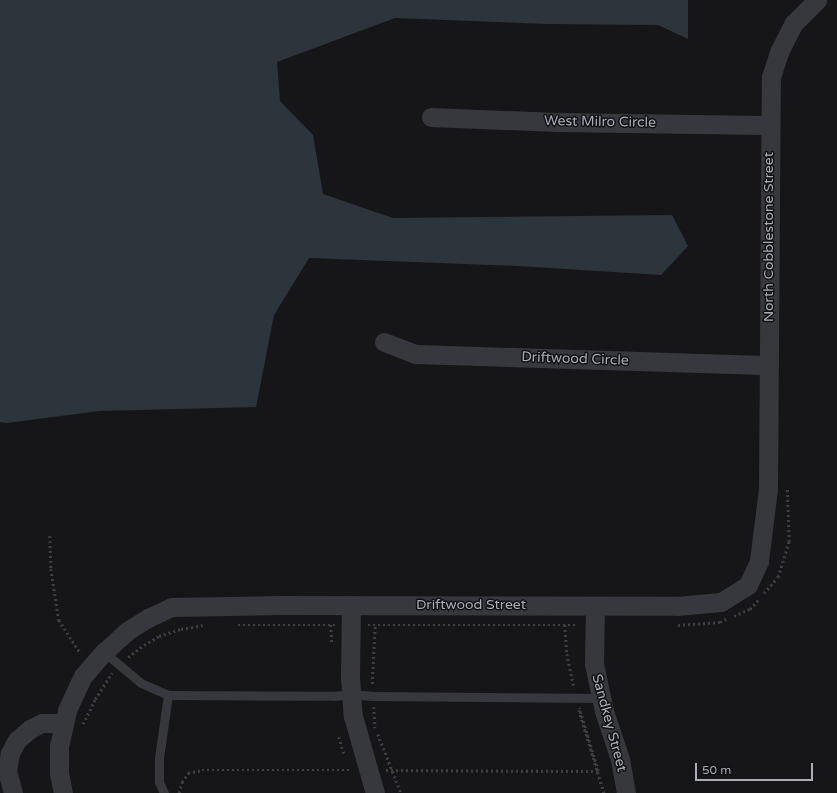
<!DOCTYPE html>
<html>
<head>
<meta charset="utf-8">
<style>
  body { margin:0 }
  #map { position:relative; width:837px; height:793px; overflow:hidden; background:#161618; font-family:"Varela Round",sans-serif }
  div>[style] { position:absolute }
  .water>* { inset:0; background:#2c353c }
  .path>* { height:2.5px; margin-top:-1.25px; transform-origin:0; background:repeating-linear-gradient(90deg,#3d3f44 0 2px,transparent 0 5px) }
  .lane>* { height:9px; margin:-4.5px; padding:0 4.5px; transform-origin:4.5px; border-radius:4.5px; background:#37383d }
  .street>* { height:19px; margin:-9.5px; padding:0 9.5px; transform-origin:9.5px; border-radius:9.5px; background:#37383d }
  span { translate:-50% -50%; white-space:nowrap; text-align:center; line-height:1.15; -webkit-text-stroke:3px #111113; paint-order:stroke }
  .street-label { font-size:14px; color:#a8adb8 }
  .scale { position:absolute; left:695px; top:763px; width:118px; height:18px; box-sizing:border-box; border:2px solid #a8adb8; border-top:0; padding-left:5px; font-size:12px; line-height:14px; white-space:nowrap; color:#a8adb8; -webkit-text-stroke:3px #111113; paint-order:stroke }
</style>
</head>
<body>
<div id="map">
  <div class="water">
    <i style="clip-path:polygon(0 0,688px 0,688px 39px,658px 25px,547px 24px,395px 18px,277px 62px,280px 101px,313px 135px,323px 194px,393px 218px,672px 215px,688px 246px,661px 275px,518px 266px,309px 258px,274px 315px,256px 407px,99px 411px,7px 423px,0 422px)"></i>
  </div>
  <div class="path">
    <i style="left:50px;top:536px;width:33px;rotate:88deg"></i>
    <i style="left:51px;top:569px;width:52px;rotate:81.1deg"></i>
    <i style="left:59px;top:620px;width:40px;rotate:57.1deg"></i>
    <i style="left:764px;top:593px;width:21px;rotate:-49deg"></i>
    <i style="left:778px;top:577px;width:37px;rotate:-73deg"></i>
    <i style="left:789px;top:542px;width:55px;rotate:-92.1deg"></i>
    <i style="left:734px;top:616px;width:17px;rotate:-24deg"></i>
    <i style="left:750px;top:609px;width:12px;rotate:-48deg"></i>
    <i style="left:238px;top:625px;width:97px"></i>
    <i style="left:331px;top:625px;width:17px;rotate:87deg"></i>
    <i style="left:368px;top:625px;width:209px"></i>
    <i style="left:565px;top:625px;width:29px;rotate:86deg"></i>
    <i style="left:567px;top:654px;width:34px;rotate:78deg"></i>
    <i style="left:678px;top:625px;width:42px;rotate:-4.1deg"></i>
    <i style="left:720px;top:622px;width:7px;rotate:-27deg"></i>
    <i style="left:128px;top:657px;width:20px;rotate:-37deg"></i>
    <i style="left:144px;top:645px;width:17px;rotate:-31deg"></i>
    <i style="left:159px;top:636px;width:23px;rotate:-18deg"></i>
    <i style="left:181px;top:629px;width:22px;rotate:-10deg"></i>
    <i style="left:372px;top:684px;width:59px;rotate:-87.1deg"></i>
    <i style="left:374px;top:707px;width:21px;rotate:87deg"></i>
    <i style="left:579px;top:710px;width:87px;rotate:73.2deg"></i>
    <i style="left:83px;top:724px;width:28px;rotate:-64deg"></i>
    <i style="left:95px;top:699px;width:31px;rotate:-57deg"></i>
    <i style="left:378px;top:734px;width:63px;rotate:68.7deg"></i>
    <i style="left:339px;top:737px;width:17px;rotate:73deg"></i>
    <i style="left:386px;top:770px;width:212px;rotate:0.3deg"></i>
    <i style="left:598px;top:771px;width:66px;rotate:-106.8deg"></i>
    <i style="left:179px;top:793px;width:11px;rotate:-75deg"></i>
    <i style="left:182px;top:782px;width:11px;rotate:-56deg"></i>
    <i style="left:188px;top:773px;width:14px;rotate:-12deg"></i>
    <i style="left:202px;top:770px;width:149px"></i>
  </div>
  <div class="lane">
    <i style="left:104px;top:652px;width:48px;rotate:40deg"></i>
    <i style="left:141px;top:683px;width:30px;rotate:24deg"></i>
    <i style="left:164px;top:793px;width:12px;rotate:-114deg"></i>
    <i style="left:159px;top:782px;width:24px;rotate:-90deg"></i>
    <i style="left:159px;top:758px;width:64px;rotate:-81.9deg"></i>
    <i style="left:168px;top:695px;width:166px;rotate:0.3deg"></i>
    <i style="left:334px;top:696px;width:17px;rotate:-7deg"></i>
    <i style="left:351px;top:694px;width:22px;rotate:5deg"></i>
    <i style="left:373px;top:696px;width:228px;rotate:0.5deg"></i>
  </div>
  <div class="street">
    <i style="left:431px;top:117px;width:126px;rotate:2.3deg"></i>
    <i style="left:557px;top:122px;width:212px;rotate:0.8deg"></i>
    <i style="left:384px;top:342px;width:34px;rotate:21deg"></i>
    <i style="left:416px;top:354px;width:352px;rotate:1.8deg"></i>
    <i style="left:351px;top:605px;width:72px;rotate:90.8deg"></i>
    <i style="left:350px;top:677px;width:39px;rotate:86deg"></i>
    <i style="left:353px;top:716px;width:80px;rotate:74.1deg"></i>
    <i style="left:595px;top:606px;width:58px;rotate:91deg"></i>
    <i style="left:594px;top:664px;width:48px;rotate:78deg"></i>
    <i style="left:604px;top:711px;width:51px;rotate:71.6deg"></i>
    <i style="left:620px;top:759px;width:35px;rotate:80deg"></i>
    <i style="left:13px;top:793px;width:23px;rotate:-105deg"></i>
    <i style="left:7px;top:771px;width:18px;rotate:-81deg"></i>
    <i style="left:10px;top:753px;width:15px;rotate:-62deg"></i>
    <i style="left:17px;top:740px;width:17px;rotate:-40deg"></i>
    <i style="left:30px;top:729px;width:13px;rotate:-27deg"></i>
    <i style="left:42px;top:723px;width:21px"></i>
    <i style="left:63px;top:793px;width:21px;rotate:-101deg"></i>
    <i style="left:59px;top:772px;width:26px;rotate:-90deg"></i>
    <i style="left:59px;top:746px;width:37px;rotate:-77deg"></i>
    <i style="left:67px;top:710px;width:38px;rotate:-65deg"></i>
    <i style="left:83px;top:676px;width:32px;rotate:-49deg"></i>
    <i style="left:104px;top:652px;width:31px;rotate:-42deg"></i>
    <i style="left:127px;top:631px;width:25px;rotate:-32deg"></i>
    <i style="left:148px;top:618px;width:26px;rotate:-25deg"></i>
    <i style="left:172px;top:607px;width:105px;rotate:-1.1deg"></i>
    <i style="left:277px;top:605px;width:400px;rotate:0.1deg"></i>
    <i style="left:677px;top:606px;width:44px;rotate:-5.2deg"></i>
    <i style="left:721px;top:602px;width:32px;rotate:-32deg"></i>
    <i style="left:748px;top:585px;width:26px;rotate:-65deg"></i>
    <i style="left:759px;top:561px;width:73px;rotate:-82.9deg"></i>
    <i style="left:768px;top:489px;width:412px;rotate:-89.6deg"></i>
    <i style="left:771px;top:77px;width:28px;rotate:-72deg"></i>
    <i style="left:780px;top:50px;width:30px;rotate:-63deg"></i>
    <i style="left:794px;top:23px;width:33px;rotate:-45deg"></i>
  </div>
  <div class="street-label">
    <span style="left:600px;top:122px;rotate:1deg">West Milro Circle</span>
    <span style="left:769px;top:237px;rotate:-90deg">North Cobblestone Street</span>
    <span style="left:575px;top:359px;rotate:2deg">Driftwood Circle</span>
    <span style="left:471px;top:605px">Driftwood Street</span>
    <span style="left:609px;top:723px;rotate:75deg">Sandkey Street</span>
  </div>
  <div class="scale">50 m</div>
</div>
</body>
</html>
